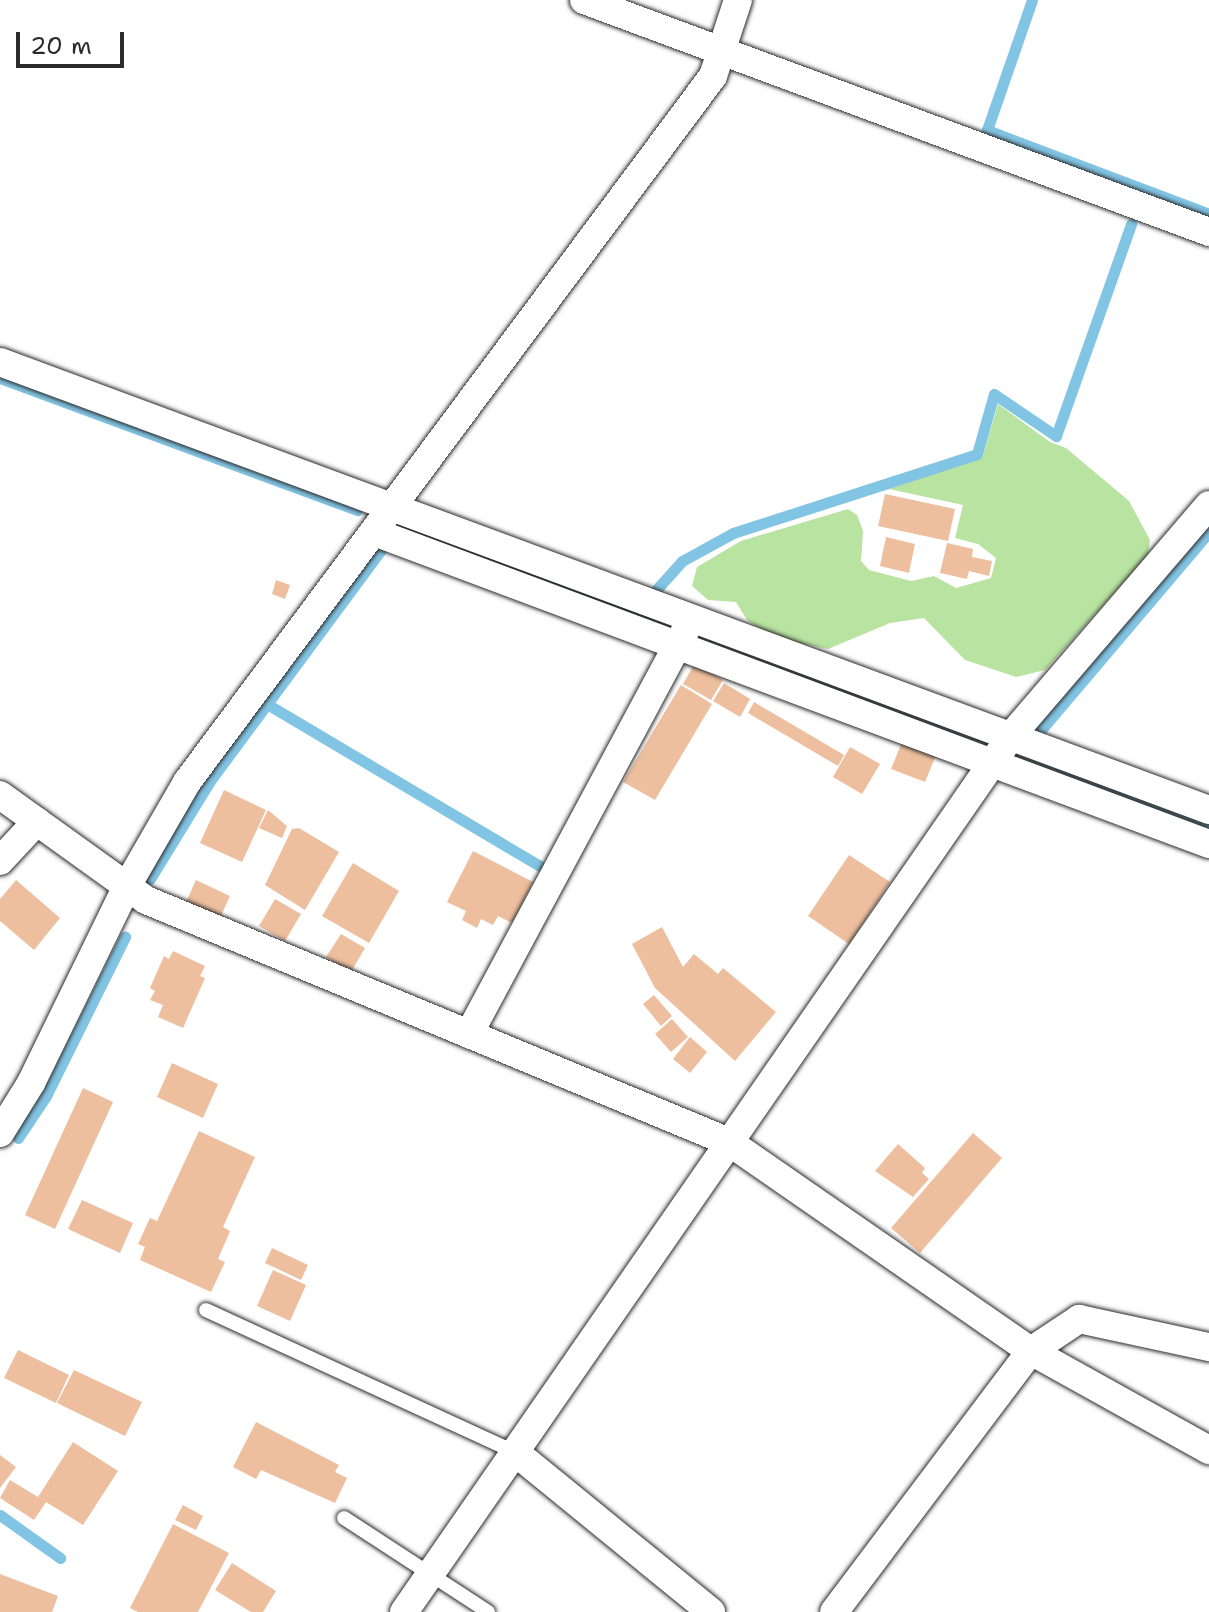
<!DOCTYPE html>
<html>
<head>
<meta charset="utf-8">
<style>
  body { margin:0 }
  #map { position:relative; width:1209px; height:1612px; overflow:hidden; background:#fff; font-family:"Shantell Sans",sans-serif }
  div>[style] { position:absolute }
  .green>* { inset:0; background:#b8e3a0 }
  .stream>* { height:11px; margin:-5.5px; padding:0 5.5px; transform-origin:5.5px; border-radius:5.5px; background:#82c4e3 }
  .building>* { inset:0; background:#eebf9e }
  .roads { filter:drop-shadow(0 0 2px #2b2b2b) drop-shadow(0 0 2px #2b2b2b) }
  .service>* { height:14px; margin:-7px; padding:0 7px; transform-origin:7px; border-radius:7px; background:#fff }
  .minor>* { height:28px; margin:-14px; padding:0 14px; transform-origin:14px; border-radius:14px; background:#fff }
  span { translate:-50% -50%; white-space:nowrap; text-align:center; line-height:1.15; -webkit-text-stroke:6px #fff; paint-order:stroke }
  .scale { position:absolute; left:16px; top:32px; width:108px; height:36px; box-sizing:border-box; border:4px solid #2b2b2b; border-top:0; padding-left:10px; font-size:24px; line-height:28px; white-space:nowrap; color:#2b2b2b; -webkit-text-stroke:6px #fff; paint-order:stroke }
</style>
</head>
<body>
<div id="map">
  <div class="green">
    <i style="clip-path:polygon(998px 404px,1050px 442px,1066px 448px,1129px 501px,1150px 540px,1148px 555px,1045px 670px,1016px 677px,965px 660px,924px 618px,890px 623px,828px 649px,775px 638px,747px 620px,736px 602px,708px 600px,692px 586px,697px 567px,741px 541px,848px 509px,857px 515px,863px 531px,861px 561px,869px 570px,911px 581px,934px 576px,956px 588px,991px 578px,996px 558px,978px 544px,955px 538px,963px 505px,889px 489px,983px 456px)"></i>
  </div>
  <div class="stream">
    <i style="left:1032px;top:0;width:138px;rotate:109.1deg"></i>
    <i style="left:987px;top:130px;width:237px;rotate:20.7deg"></i>
    <i style="left:0;top:378px;width:381px;rotate:20.3deg"></i>
    <i style="left:397px;top:525px;width:287px;rotate:20.4deg"></i>
    <i style="left:656px;top:590px;width:39px;rotate:-48deg"></i>
    <i style="left:682px;top:561px;width:58px;rotate:-28.8deg"></i>
    <i style="left:733px;top:533px;width:256px;rotate:-17.9deg"></i>
    <i style="left:977px;top:454px;width:62px;rotate:-74.2deg"></i>
    <i style="left:994px;top:394px;width:75px;rotate:34.1deg"></i>
    <i style="left:1056px;top:436px;width:225px;rotate:-70.5deg"></i>
    <i style="left:699px;top:637px;width:301px;rotate:20.4deg"></i>
    <i style="left:267px;top:704px;width:317px;rotate:30.7deg"></i>
    <i style="left:1041px;top:730px;width:260px;rotate:-49.7deg"></i>
    <i style="left:1021px;top:757px;width:200px;rotate:20.2deg"></i>
    <i style="left:150px;top:879px;width:115px;rotate:-58.5deg"></i>
    <i style="left:210px;top:781px;width:287px;rotate:-53.5deg"></i>
    <i style="left:18px;top:1138px;width:50px;rotate:-56.3deg"></i>
    <i style="left:46px;top:1096px;width:178px;rotate:-63.6deg"></i>
    <i style="left:0;top:1515px;width:74px;rotate:35.6deg"></i>
  </div>
  <div class="building">
    <i style="clip-path:polygon(885px 494px,955px 509px,948px 541px,878px 526px)"></i>
    <i style="clip-path:polygon(886px 537px,915px 544px,909px 573px,880px 566px)"></i>
    <i style="clip-path:polygon(947px 543px,973px 549px,972px 557px,992px 561px,989px 576px,969px 571px,967px 579px,940px 573px)"></i>
    <i style="clip-path:polygon(276px 580px,290px 585px,285px 599px,272px 594px)"></i>
    <i style="clip-path:polygon(695px 663px,723px 680px,711px 700px,683px 684px)"></i>
    <i style="clip-path:polygon(724px 683px,750px 699px,740px 717px,713px 701px)"></i>
    <i style="clip-path:polygon(681px 685px,712px 704px,655px 800px,623px 782px)"></i>
    <i style="clip-path:polygon(754px 702px,844px 755px,838px 766px,748px 713px)"></i>
    <i style="clip-path:polygon(902px 742px,936px 755px,925px 782px,891px 769px)"></i>
    <i style="clip-path:polygon(850px 747px,880px 764px,862px 794px,833px 777px)"></i>
    <i style="clip-path:polygon(224px 790px,266px 810px,242px 862px,200px 843px)"></i>
    <i style="clip-path:polygon(268px 810px,287px 826px,282px 838px,259px 828px)"></i>
    <i style="clip-path:polygon(299px 828px,339px 852px,305px 910px,265px 885px,292px 829px)"></i>
    <i style="clip-path:polygon(473px 851px,533px 882px,512px 923px,498px 916px,493px 925px,481px 919px,477px 928px,462px 920px,466px 911px,447px 902px)"></i>
    <i style="clip-path:polygon(849px 855px,890px 882px,849px 944px,808px 916px)"></i>
    <i style="clip-path:polygon(353px 863px,399px 891px,369px 943px,322px 916px)"></i>
    <i style="clip-path:polygon(16px 880px,60px 918px,34px 950px,0 921px,0 899px)"></i>
    <i style="clip-path:polygon(196px 880px,230px 896px,220px 918px,186px 902px)"></i>
    <i style="clip-path:polygon(275px 899px,301px 914px,285px 941px,259px 926px)"></i>
    <i style="clip-path:polygon(662px 927px,683px 967px,694px 954px,718px 974px,723px 968px,776px 1012px,735px 1061px,655px 988px,632px 944px)"></i>
    <i style="clip-path:polygon(341px 934px,365px 948px,351px 972px,326px 957px)"></i>
    <i style="clip-path:polygon(173px 951px,205px 966px,200px 976px,205px 978px,183px 1028px,158px 1017px,163px 1005px,150px 1000px,155px 991px,150px 988px,164px 956px,169px 959px)"></i>
    <i style="clip-path:polygon(654px 995px,672px 1016px,661px 1026px,643px 1004px)"></i>
    <i style="clip-path:polygon(672px 1019px,688px 1037px,671px 1052px,655px 1034px)"></i>
    <i style="clip-path:polygon(690px 1037px,707px 1052px,690px 1073px,673px 1059px)"></i>
    <i style="clip-path:polygon(172px 1063px,218px 1084px,203px 1118px,157px 1097px)"></i>
    <i style="clip-path:polygon(83px 1088px,113px 1102px,55px 1229px,25px 1215px)"></i>
    <i style="clip-path:polygon(199px 1131px,255px 1157px,223px 1227px,230px 1231px,218px 1259px,225px 1262px,211px 1292px,140px 1260px,145px 1247px,138px 1244px,150px 1218px,157px 1221px)"></i>
    <i style="clip-path:polygon(973px 1133px,1002px 1158px,920px 1253px,891px 1228px)"></i>
    <i style="clip-path:polygon(898px 1144px,925px 1168px,922px 1173px,929px 1179px,913px 1197px,875px 1171px)"></i>
    <i style="clip-path:polygon(82px 1200px,133px 1223px,120px 1253px,68px 1229px)"></i>
    <i style="clip-path:polygon(272px 1248px,308px 1265px,301px 1280px,265px 1263px)"></i>
    <i style="clip-path:polygon(273px 1270px,306px 1285px,290px 1321px,257px 1306px)"></i>
    <i style="clip-path:polygon(18px 1350px,69px 1375px,56px 1403px,4px 1378px)"></i>
    <i style="clip-path:polygon(74px 1370px,142px 1402px,125px 1436px,57px 1403px)"></i>
    <i style="clip-path:polygon(256px 1422px,339px 1465px,335px 1472px,347px 1478px,335px 1503px,261px 1470px,256px 1479px,233px 1467px)"></i>
    <i style="clip-path:polygon(73px 1442px,118px 1471px,83px 1525px,46px 1502px,34px 1520px,0 1498px,10px 1480px,38px 1497px)"></i>
    <i style="clip-path:polygon(0 1455px,16px 1467px,0 1488px)"></i>
    <i style="clip-path:polygon(183px 1505px,203px 1516px,196px 1530px,175px 1520px)"></i>
    <i style="clip-path:polygon(173px 1524px,229px 1553px,198px 1612px,138px 1612px,130px 1608px)"></i>
    <i style="clip-path:polygon(232px 1563px,276px 1591px,263px 1612px,251px 1612px,215px 1590px)"></i>
    <i style="clip-path:polygon(0 1574px,58px 1596px,52px 1612px,0 1612px)"></i>
  </div>
  <div class="roads">
    <div class="service">
      <i style="left:206px;top:1310px;width:340px;rotate:24.7deg"></i>
      <i style="left:344px;top:1518px;width:172px;rotate:33.1deg"></i>
    </div>
    <div class="minor">
      <i style="left:584px;top:0;width:667px;rotate:20.36deg"></i>
      <i style="left:0;top:362px;width:1289px;rotate:20.33deg"></i>
      <i style="left:374px;top:532px;width:891px;rotate:20.49deg"></i>
      <i style="left:0;top:795px;width:180px;rotate:35.7deg"></i>
      <i style="left:146px;top:900px;width:631px;rotate:22.54deg"></i>
      <i style="left:729px;top:1142px;width:367px;rotate:34.7deg"></i>
      <i style="left:1031px;top:1351px;width:204px;rotate:29.1deg"></i>
      <i style="left:0;top:861px;width:54px;rotate:-47.2deg"></i>
      <i style="left:469px;top:1034px;width:459px;rotate:-61.8deg"></i>
      <i style="left:0;top:1133px;width:59px;rotate:-58.2deg"></i>
      <i style="left:31px;top:1083px;width:219px;rotate:-64deg"></i>
      <i style="left:127px;top:886px;width:120px;rotate:-60deg"></i>
      <i style="left:187px;top:782px;width:880px;rotate:-53.31deg"></i>
      <i style="left:713px;top:76px;width:80px;rotate:-71.8deg"></i>
      <i style="left:515px;top:1452px;width:253px;rotate:39.2deg"></i>
      <i style="left:404px;top:1612px;width:1066px;rotate:-55.28deg"></i>
      <i style="left:1011px;top:736px;width:304px;rotate:-49.4deg"></i>
      <i style="left:834px;top:1612px;width:327px;rotate:-53deg"></i>
      <i style="left:1031px;top:1351px;width:58px;rotate:-33.7deg"></i>
      <i style="left:1079px;top:1319px;width:133px;rotate:12.2deg"></i>
    </div>
  </div>
  <div class="scale">20 m</div>
</div>
</body>
</html>
